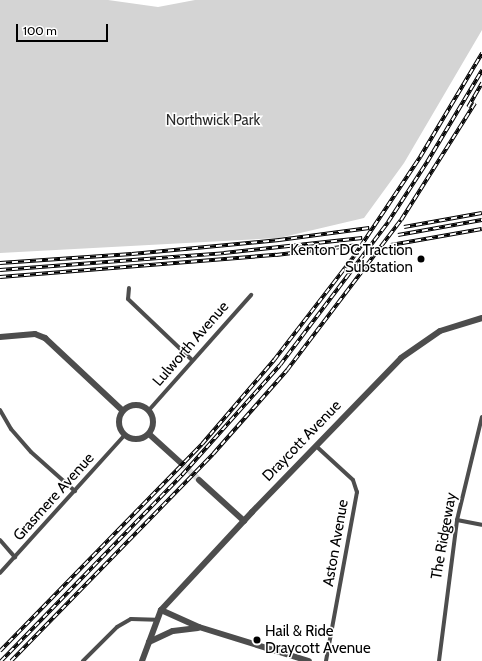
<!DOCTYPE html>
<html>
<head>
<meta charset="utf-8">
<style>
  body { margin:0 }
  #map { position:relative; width:482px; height:661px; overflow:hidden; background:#fff; font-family:Cabin,sans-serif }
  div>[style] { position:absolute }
  .green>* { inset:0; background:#d4d4d4 }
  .tertiary-tunnel>* { height:6px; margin-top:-3px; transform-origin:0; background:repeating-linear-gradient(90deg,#d9d9d9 0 6px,transparent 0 9px) }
  .minor>* { height:4px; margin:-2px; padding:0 2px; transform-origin:2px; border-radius:2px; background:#4d4d4d }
  .tertiary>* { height:6px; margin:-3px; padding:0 3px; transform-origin:3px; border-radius:3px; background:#4d4d4d }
  .tertiary>.ring { margin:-3px; padding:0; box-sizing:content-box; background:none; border:6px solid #4d4d4d; border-radius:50% }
  .rail>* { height:3.5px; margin-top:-1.75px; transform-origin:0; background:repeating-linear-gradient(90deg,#fff 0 6px,#000 0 12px); box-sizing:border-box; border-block:1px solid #000 }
  .dots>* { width:11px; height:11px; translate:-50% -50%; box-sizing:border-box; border:2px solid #fff; border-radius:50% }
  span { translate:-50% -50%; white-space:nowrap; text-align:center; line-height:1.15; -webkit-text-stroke:3px #fff; paint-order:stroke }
  .park-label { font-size:15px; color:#2b2b2b }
  .poi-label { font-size:15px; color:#000 }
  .right { translate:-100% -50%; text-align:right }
  .left { translate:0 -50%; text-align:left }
  .street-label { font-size:15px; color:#000 }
  .scale { position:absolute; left:16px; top:24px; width:92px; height:18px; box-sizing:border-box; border:2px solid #000; border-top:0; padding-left:5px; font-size:12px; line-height:14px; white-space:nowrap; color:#000; -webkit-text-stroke:3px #fff; paint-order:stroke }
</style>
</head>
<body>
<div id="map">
  <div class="green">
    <i style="clip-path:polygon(0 0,108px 0,158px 7px,195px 0,482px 0,482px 30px,404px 163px,364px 218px,279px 238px,0 253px)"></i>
  </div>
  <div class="tertiary-tunnel">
    <i style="left:181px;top:463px;width:25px;rotate:43deg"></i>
  </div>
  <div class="minor">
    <i style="left:129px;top:288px;width:11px;rotate:95deg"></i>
    <i style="left:128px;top:299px;width:88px;rotate:43.6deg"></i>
    <i style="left:0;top:410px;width:22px;rotate:60deg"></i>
    <i style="left:11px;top:429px;width:30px;rotate:49deg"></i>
    <i style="left:31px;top:452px;width:59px;rotate:41.6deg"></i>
    <i style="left:149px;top:410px;width:154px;rotate:-48.4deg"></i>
    <i style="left:316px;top:446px;width:50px;rotate:42.6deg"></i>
    <i style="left:353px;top:480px;width:13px;rotate:72deg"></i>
    <i style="left:357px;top:492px;width:172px;rotate:100.4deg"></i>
    <i style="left:457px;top:520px;width:25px;rotate:11deg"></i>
    <i style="left:0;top:540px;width:23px;rotate:49deg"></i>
    <i style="left:0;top:573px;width:185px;rotate:-47.9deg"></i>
    <i style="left:83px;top:661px;width:48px;rotate:-45deg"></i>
    <i style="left:117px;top:627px;width:16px;rotate:-30deg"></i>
    <i style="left:131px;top:619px;width:25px;rotate:2deg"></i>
    <i style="left:439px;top:661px;width:142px;rotate:-82.7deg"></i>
    <i style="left:457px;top:520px;width:106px;rotate:-76.4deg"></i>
  </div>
  <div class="tertiary">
    <i style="left:0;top:337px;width:35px;rotate:-5deg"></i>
    <i style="left:35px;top:334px;width:11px;rotate:22deg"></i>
    <i style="left:45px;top:338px;width:105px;rotate:43.1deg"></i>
    <i class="ring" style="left:119px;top:405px;width:28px;height:28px"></i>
    <i style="left:149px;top:434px;width:43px;rotate:42.2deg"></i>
    <i style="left:199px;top:480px;width:61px;rotate:42.3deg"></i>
    <i style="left:161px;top:610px;width:42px;rotate:24.1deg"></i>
    <i style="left:199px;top:627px;width:115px;rotate:17.2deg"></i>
    <i style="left:149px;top:642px;width:26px;rotate:-25deg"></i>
    <i style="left:173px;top:631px;width:25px;rotate:-7deg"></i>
    <i style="left:142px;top:661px;width:54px;rotate:-69.6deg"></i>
    <i style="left:161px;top:610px;width:134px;rotate:-47.1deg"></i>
    <i style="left:252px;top:512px;width:214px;rotate:-45.9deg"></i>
    <i style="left:401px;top:358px;width:47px;rotate:-34.7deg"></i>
    <i style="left:440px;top:331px;width:44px;rotate:-17.2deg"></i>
  </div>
  <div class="rail">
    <i style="left:468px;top:107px;width:28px;rotate:-60deg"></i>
    <i style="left:404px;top:227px;width:79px;rotate:-10.2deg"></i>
    <i style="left:398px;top:235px;width:85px;rotate:-10.1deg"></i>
    <i style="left:391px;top:245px;width:92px;rotate:-10deg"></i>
    <i style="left:0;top:263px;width:132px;rotate:-3.9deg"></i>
    <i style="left:132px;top:254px;width:148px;rotate:-5.4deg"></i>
    <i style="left:279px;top:240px;width:91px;rotate:-7.6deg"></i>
    <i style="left:0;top:270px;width:225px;rotate:-4.3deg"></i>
    <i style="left:224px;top:253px;width:139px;rotate:-6.2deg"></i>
    <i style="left:0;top:277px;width:277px;rotate:-4.6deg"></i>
    <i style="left:276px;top:255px;width:83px;rotate:-7deg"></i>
    <i style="left:0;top:651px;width:289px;rotate:-45.7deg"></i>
    <i style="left:202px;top:444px;width:111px;rotate:-49.4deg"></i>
    <i style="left:274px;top:360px;width:131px;rotate:-52.4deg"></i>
    <i style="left:354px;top:256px;width:119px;rotate:-56.3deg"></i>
    <i style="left:420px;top:157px;width:121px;rotate:-59.2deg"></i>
    <i style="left:1px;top:661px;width:260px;rotate:-45.8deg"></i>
    <i style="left:182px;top:475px;width:147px;rotate:-48.3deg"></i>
    <i style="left:280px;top:365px;width:179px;rotate:-52.9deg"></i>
    <i style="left:388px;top:222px;width:72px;rotate:-57deg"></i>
    <i style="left:427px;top:162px;width:107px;rotate:-59.1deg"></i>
    <i style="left:11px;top:661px;width:289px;rotate:-45.7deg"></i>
    <i style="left:213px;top:454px;width:112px;rotate:-48.6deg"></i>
    <i style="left:287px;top:370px;width:188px;rotate:-52.8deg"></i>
    <i style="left:401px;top:220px;width:138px;rotate:-57.7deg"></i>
  </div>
  <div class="dots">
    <i style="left:421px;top:259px;background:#000"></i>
    <i style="left:257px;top:640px;background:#000"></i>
  </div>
  <div class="park-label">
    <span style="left:213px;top:121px">Northwick Park</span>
  </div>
  <div class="poi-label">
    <span class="right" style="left:413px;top:259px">Kenton DC Traction<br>Substation</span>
    <span class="left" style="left:265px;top:640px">Hail &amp; Ride<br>Draycott Avenue</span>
  </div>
  <div class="street-label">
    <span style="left:191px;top:344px;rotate:-49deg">Lulworth Avenue</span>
    <span style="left:302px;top:441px;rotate:-46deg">Draycott Avenue</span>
    <span style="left:54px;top:497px;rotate:-48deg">Grasmere Avenue</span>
    <span style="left:444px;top:536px;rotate:-80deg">The Ridgeway</span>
    <span style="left:336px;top:543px;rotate:-80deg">Aston Avenue</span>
  </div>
  <div class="scale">100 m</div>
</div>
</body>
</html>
